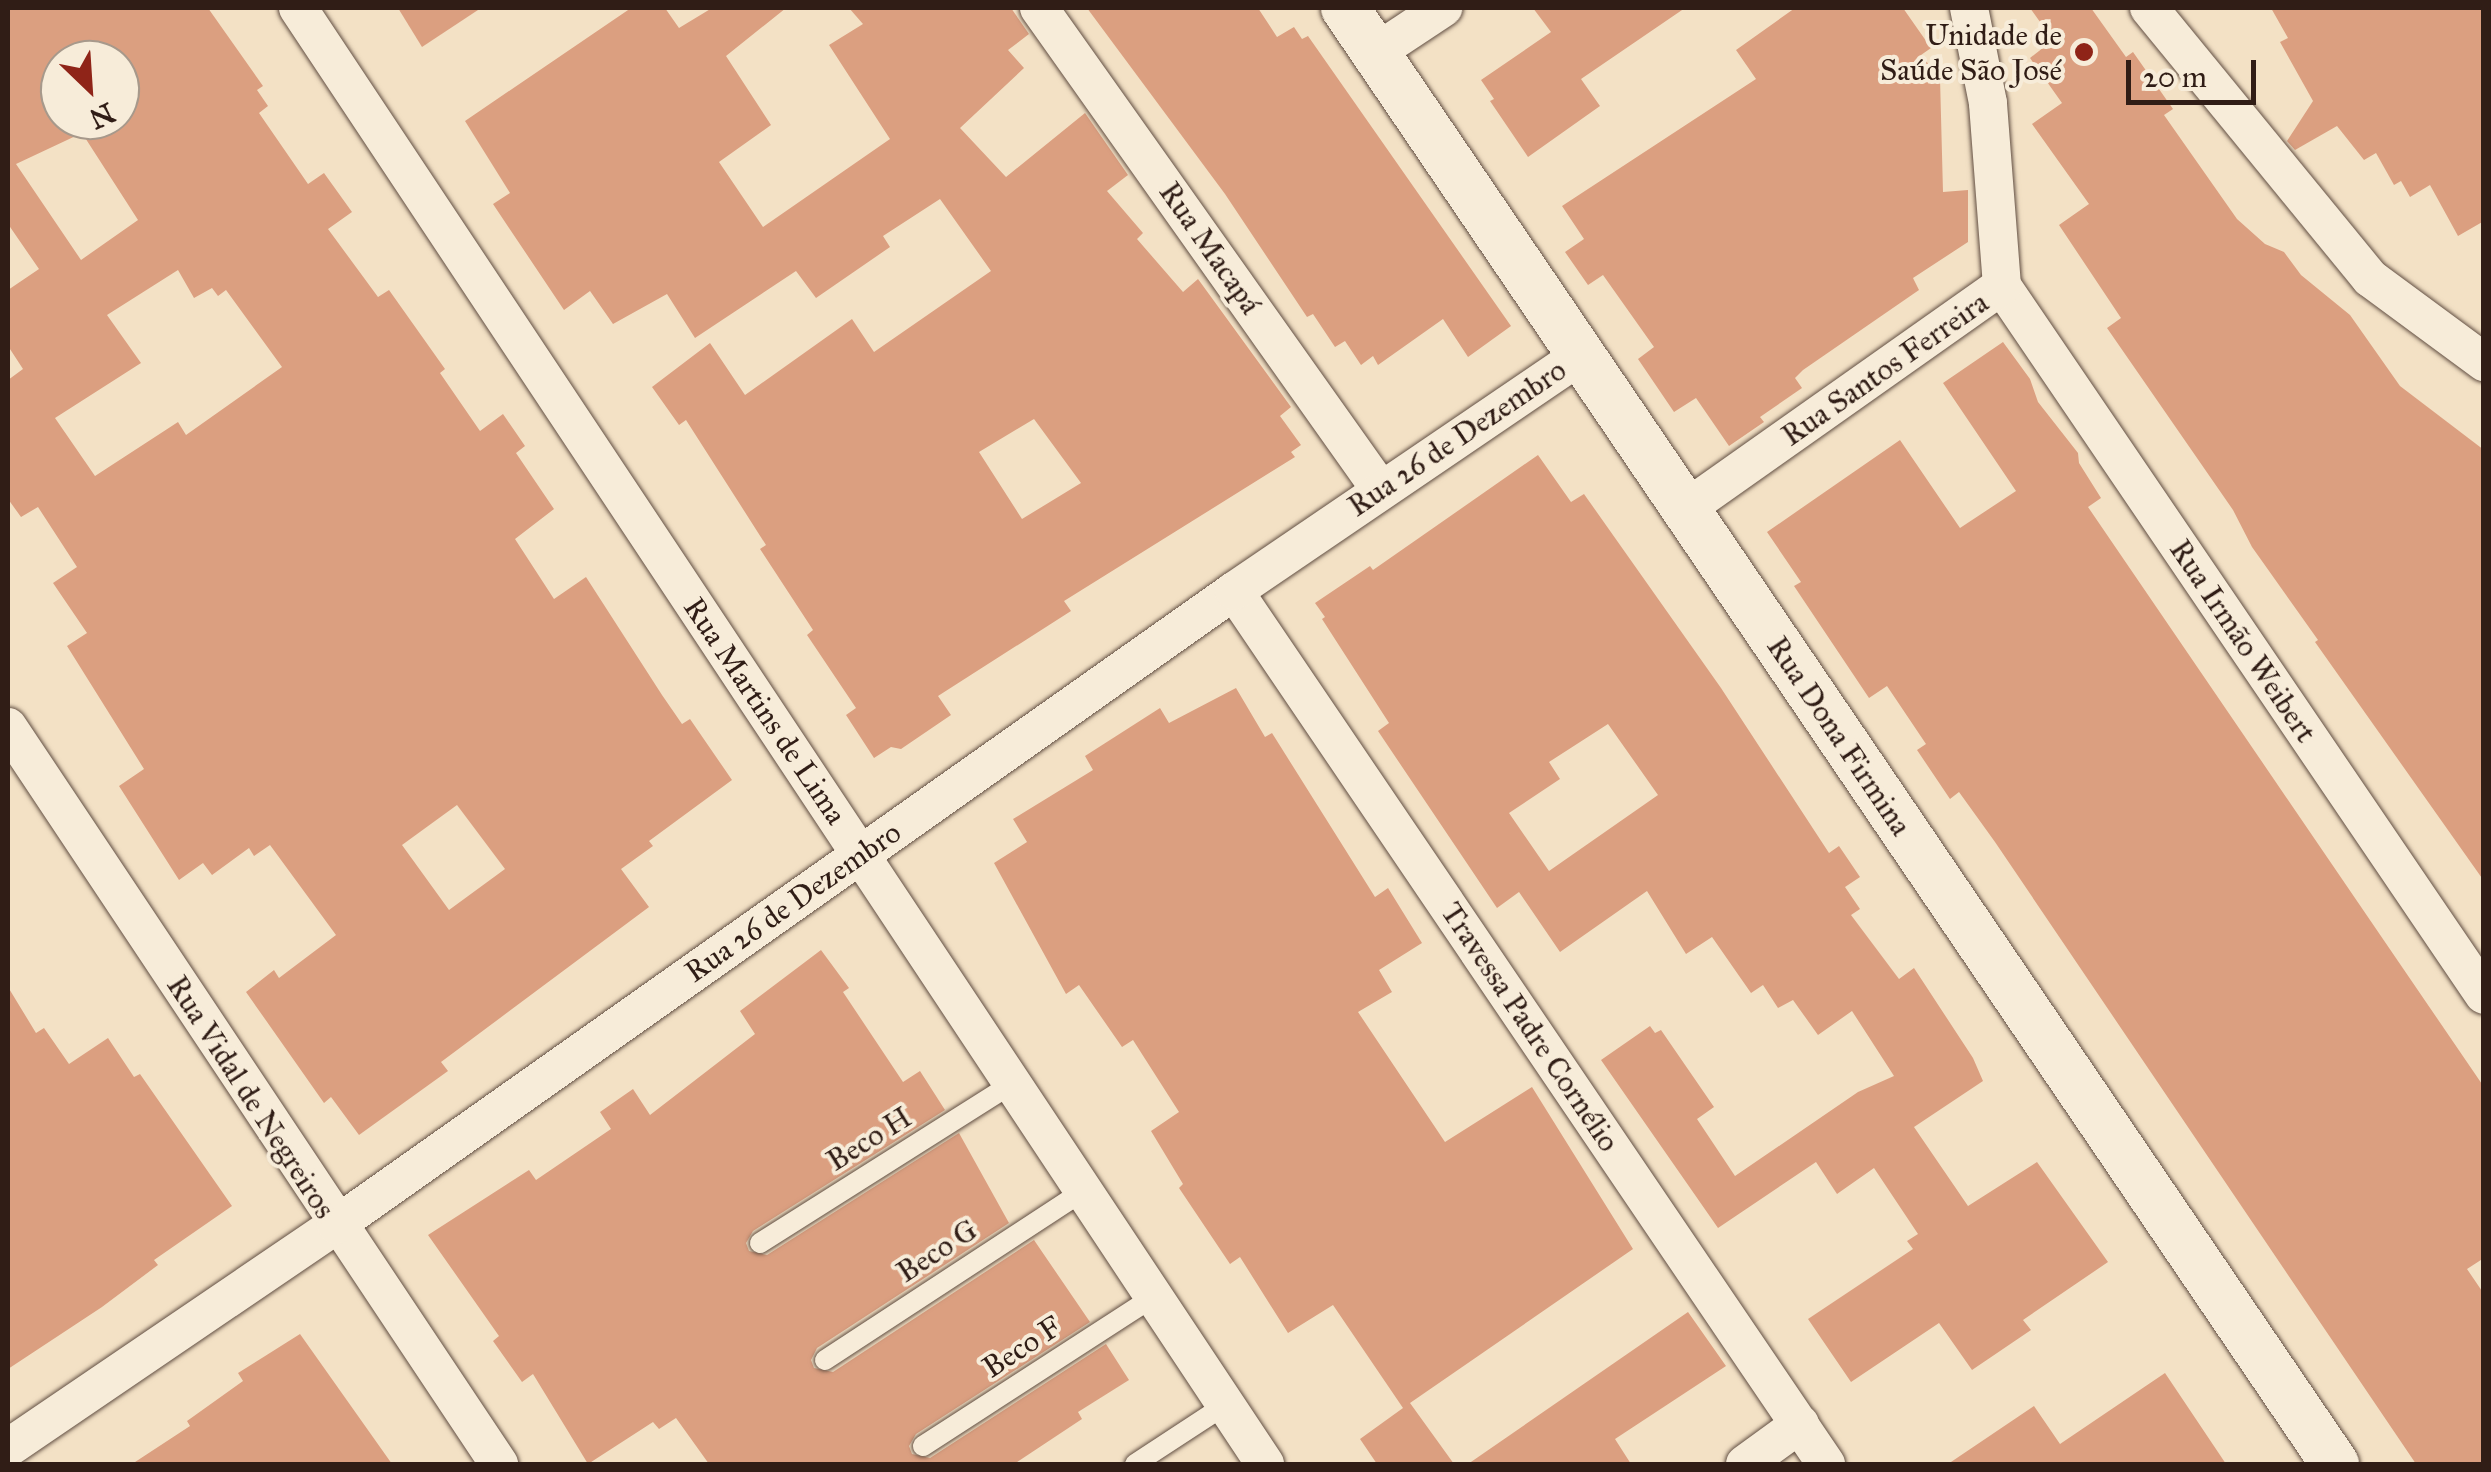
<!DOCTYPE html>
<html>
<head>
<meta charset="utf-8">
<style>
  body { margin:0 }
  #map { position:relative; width:2491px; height:1472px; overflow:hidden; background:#f3e1c5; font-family:"IM FELL Great Primer",serif }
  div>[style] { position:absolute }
  .building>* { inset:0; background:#db9f80 }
  .roads { filter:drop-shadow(0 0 2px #614e42) drop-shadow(0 0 2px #614e42) }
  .service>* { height:20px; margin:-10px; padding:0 10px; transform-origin:10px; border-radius:10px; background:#f7ecd9 }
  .minor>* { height:38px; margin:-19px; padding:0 19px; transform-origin:19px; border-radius:19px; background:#f7ecd9 }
  .tertiary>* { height:48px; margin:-24px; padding:0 24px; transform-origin:24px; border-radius:24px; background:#f7ecd9 }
  .dots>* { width:28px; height:28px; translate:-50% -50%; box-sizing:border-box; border:5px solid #f7ecd9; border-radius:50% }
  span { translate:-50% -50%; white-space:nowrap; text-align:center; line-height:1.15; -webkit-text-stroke:8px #f7ecd9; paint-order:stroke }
  .poi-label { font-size:30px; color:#301d16 }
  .right { translate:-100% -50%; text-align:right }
  .street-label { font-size:30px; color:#301d16 }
  .frame { position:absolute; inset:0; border:10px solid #301d16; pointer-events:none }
  .north { position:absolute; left:40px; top:40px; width:100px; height:100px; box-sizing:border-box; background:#f7ecd9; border:2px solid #a7998b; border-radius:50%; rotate:155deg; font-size:28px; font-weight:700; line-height:40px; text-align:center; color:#301d16 }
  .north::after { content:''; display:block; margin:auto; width:35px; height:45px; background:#8f2418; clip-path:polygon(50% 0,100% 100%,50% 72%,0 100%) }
  .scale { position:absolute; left:2126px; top:60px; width:130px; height:45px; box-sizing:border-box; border:5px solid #301d16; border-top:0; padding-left:12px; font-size:30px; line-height:35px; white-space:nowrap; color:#301d16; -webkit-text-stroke:8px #f7ecd9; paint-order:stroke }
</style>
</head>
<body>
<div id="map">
  <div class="building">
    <i style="clip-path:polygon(evenodd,8px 8px,208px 8px,263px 86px,257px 90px,268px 106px,259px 113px,308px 184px,324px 173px,352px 212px,328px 229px,378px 297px,389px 290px,445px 369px,440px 373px,480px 431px,503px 414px,525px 446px,516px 453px,554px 509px,515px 539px,554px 599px,586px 577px,662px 695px,682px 724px,690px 719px,732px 780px,649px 841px,653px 846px,621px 869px,649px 907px,441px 1062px,448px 1071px,359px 1135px,331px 1097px,324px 1103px,246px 992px,274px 970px,279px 978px,336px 935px,270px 845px,254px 856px,249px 848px,212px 875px,203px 863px,179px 880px,119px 786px,144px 769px,67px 646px,87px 633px,53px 583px,77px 567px,38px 507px,21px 517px,8px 499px,8px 380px,23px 369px,8px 346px,8px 290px,39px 269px,8px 224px,8px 8px,60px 60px,120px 60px,120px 120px,60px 120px,60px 60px,8px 8px,82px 133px,138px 220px,81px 260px,16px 164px,82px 133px,8px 8px,178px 270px,194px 298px,212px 288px,218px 296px,226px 290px,282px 367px,186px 435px,178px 422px,95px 476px,55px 418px,141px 363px,107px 315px,178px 270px,8px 8px,457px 805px,505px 869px,449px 910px,402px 845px,457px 805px)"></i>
    <i style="clip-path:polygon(398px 8px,481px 8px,422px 47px)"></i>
    <i style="clip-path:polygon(evenodd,631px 8px,665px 8px,679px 28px,712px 8px,786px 8px,726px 56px,771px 125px,719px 162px,763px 227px,890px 139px,829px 45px,863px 24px,849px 8px,1011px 8px,1029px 34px,1008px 50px,1024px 68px,960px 128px,1006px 177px,1085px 113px,1128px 175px,1107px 191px,1143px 233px,1137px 239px,1183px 292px,1198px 279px,1291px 407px,1280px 416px,1301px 445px,1291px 452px,1295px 457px,1064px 601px,1071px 611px,938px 696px,951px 715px,901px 749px,891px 747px,874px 758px,846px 715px,856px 708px,807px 635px,813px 630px,760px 549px,766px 545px,686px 420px,679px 425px,652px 387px,710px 343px,745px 395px,852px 319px,874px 352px,991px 271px,940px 199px,883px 236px,890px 247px,816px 298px,796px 271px,695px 338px,667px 294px,613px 324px,590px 291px,564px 310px,493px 204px,510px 193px,465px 121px,631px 8px,1034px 419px,1081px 483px,1022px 519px,979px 452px,1034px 419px)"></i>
    <i style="clip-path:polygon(1087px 8px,1258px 8px,1277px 37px,1294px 27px,1302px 39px,1308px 36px,1511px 326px,1468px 357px,1443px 319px,1378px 365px,1373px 356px,1361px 365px,1345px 341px,1335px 347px,1313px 314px,1307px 317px,1225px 194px)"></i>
    <i style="clip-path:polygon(1533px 8px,1685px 8px,1581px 79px,1600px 106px,1528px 157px,1490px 101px,1494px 99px,1481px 80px,1551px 32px)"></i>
    <i style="clip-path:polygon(1795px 8px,1903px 8px,1931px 48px,1921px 55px,1940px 78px,1943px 192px,1968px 190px,1968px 242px,1913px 278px,1919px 290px,1803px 370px,1795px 378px,1802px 388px,1760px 417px,1764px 422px,1729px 446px,1696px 398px,1674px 412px,1638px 359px,1654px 347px,1603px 275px,1588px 285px,1565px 252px,1584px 239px,1562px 206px,1756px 79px,1736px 50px)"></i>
    <i style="clip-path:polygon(2030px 8px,2091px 8px,2126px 57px,2133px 52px,2173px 109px,2164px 115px,2237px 219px,2265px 244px,2284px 252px,2301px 275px,2350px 315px,2400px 386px,2484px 450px,2484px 881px,2315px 642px,2318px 640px,2252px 547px,2233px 510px,2107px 328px,2121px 318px,2059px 225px,2089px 204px,2032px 124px,2062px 103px,2030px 58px,2053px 40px)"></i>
    <i style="clip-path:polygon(2271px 8px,2484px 8px,2484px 221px,2458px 236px,2430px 185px,2410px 197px,2401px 181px,2394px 185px,2376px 153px,2364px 160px,2337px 126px,2295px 150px,2287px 141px,2313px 101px,2280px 42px,2288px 38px)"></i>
    <i style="clip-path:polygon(2003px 342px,2030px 379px,2038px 402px,2078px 453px,2079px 463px,2101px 498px,2088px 507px,2484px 1087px,2484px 1258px,2467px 1269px,2484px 1294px,2484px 1464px,2416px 1464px,1995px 842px,1959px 792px,1950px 799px,1917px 750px,1926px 744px,1887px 686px,1869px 698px,1794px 586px,1801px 582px,1767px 532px,1900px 440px,1960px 528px,2016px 491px,1943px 383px)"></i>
    <i style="clip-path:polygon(evenodd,1538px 455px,1571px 502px,1584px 494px,1721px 688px,1829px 853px,1839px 846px,1860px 877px,1845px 887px,1860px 909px,1851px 915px,1899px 979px,1914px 968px,1973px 1058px,1983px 1081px,1914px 1127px,1968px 1206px,2037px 1162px,2108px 1262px,2023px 1320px,2031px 1330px,1972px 1370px,1939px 1323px,1851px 1382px,1808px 1319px,1913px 1249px,1907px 1241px,1918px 1234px,1874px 1168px,1837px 1194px,1816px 1162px,1718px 1228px,1601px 1060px,1650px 1026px,1655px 1033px,1661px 1030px,1714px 1107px,1697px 1119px,1735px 1176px,1858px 1092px,1894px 1076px,1852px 1011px,1818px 1035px,1793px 1000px,1778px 1008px,1763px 985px,1751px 993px,1712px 937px,1686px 954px,1647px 891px,1560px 952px,1519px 892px,1497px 908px,1378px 731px,1389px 723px,1322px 619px,1325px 617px,1315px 603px,1370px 566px,1373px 570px,1538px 455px,1608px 724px,1658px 795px,1549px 871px,1509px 813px,1560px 779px,1549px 762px,1608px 724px)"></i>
    <i style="clip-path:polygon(1236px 688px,1265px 737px,1272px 733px,1375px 897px,1388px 888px,1422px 943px,1379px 970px,1392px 992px,1358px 1012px,1445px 1142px,1532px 1087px,1633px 1249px,1410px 1403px,1454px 1464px,1377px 1464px,1360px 1439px,1403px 1408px,1333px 1305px,1288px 1333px,1240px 1257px,1230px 1264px,1179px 1188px,1183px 1184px,1151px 1131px,1179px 1112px,1133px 1040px,1122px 1047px,1079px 985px,1066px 994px,994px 863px,1027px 842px,1013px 819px,1093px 770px,1085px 756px,1160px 708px,1169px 723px)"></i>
    <i style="clip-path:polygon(821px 950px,849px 988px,843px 992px,903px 1082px,920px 1071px,945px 1110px,753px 1231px,746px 1243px,749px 1251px,767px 1255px,959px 1133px,1009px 1223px,817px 1348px,811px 1360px,814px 1368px,833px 1372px,1034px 1240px,1090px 1322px,916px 1434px,909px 1446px,912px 1454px,930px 1458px,1106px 1344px,1129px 1380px,1078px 1412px,1082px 1419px,1014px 1464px,709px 1464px,676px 1418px,659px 1429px,653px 1422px,588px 1464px,533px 1374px,522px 1382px,493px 1341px,499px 1336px,428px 1235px,529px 1170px,536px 1180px,611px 1129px,600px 1112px,633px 1089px,650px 1115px,755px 1034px,740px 1011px)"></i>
    <i style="clip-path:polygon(8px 987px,36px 1033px,44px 1028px,69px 1064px,108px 1038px,134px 1077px,140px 1074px,232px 1206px,154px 1260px,158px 1265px,102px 1307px,8px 1369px)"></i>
    <i style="clip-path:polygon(1688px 1312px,1726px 1366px,1615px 1439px,1631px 1464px,1468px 1464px)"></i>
    <i style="clip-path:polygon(300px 1334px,392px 1464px,132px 1464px,190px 1426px,187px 1421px,243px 1381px,238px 1373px)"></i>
    <i style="clip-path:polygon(2165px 1373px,2226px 1464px,1948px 1464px,2034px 1406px,2060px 1444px)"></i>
  </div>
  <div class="roads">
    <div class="service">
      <i style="left:760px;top:1243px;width:296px;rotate:-32.3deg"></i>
      <i style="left:825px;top:1360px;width:307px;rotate:-33.2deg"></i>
      <i style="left:923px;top:1446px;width:274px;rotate:-32.9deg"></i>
      <i style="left:1135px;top:1464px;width:108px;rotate:-33.2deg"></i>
    </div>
    <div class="minor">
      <i style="left:298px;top:8px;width:1748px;rotate:56.41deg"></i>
      <i style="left:1039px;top:8px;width:590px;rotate:54.67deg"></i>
      <i style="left:2149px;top:8px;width:349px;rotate:50.7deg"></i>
      <i style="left:2370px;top:278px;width:142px;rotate:36.4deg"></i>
      <i style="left:1375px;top:53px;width:82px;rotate:-33.5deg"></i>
      <i style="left:2002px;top:286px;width:857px;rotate:55.79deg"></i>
      <i style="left:1684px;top:510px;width:389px;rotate:-35.2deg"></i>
      <i style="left:2002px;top:286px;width:184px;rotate:-94.4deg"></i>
      <i style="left:1988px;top:103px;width:97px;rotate:-101.3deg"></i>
      <i style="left:1234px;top:591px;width:1055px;rotate:55.86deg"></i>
      <i style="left:8px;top:727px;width:886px;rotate:56.33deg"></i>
      <i style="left:8px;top:1448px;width:397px;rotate:-34.2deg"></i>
      <i style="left:336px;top:1225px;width:1099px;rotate:-35.22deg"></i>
      <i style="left:1234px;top:591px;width:416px;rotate:-34.2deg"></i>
      <i style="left:1745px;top:1464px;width:68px;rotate:-36deg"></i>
    </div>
    <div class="tertiary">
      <i style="left:1345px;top:8px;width:1761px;rotate:55.79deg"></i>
    </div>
  </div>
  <div class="dots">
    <i style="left:2084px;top:52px;background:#8f2418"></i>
  </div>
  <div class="poi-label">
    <span class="right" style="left:2062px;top:52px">Unidade de<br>Saúde São José</span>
  </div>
  <div class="street-label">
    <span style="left:1210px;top:248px;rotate:55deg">Rua Macapá</span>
    <span style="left:1885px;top:369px;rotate:-35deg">Rua Santos Ferreira</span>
    <span style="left:1457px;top:438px;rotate:-34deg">Rua 26 de Dezembro</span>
    <span style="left:2243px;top:641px;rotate:56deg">Rua Irmão Weibert</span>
    <span style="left:765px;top:711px;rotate:56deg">Rua Martins de Lima</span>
    <span style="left:1839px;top:736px;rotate:56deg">Rua Dona Firmina</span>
    <span style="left:793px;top:902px;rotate:-35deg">Rua 26 de Dezembro</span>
    <span style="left:1530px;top:1027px;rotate:56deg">Travessa Padre Cornélio</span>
    <span style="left:251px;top:1097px;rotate:57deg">Rua Vidal de Negreiros</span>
    <span style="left:869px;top:1139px;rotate:-32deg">Beco H</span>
    <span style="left:937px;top:1251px;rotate:-33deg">Beco G</span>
    <span style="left:1022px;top:1347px;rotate:-33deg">Beco F</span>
  </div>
  <div class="frame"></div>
  <div class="north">N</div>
  <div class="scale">20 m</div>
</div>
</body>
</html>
